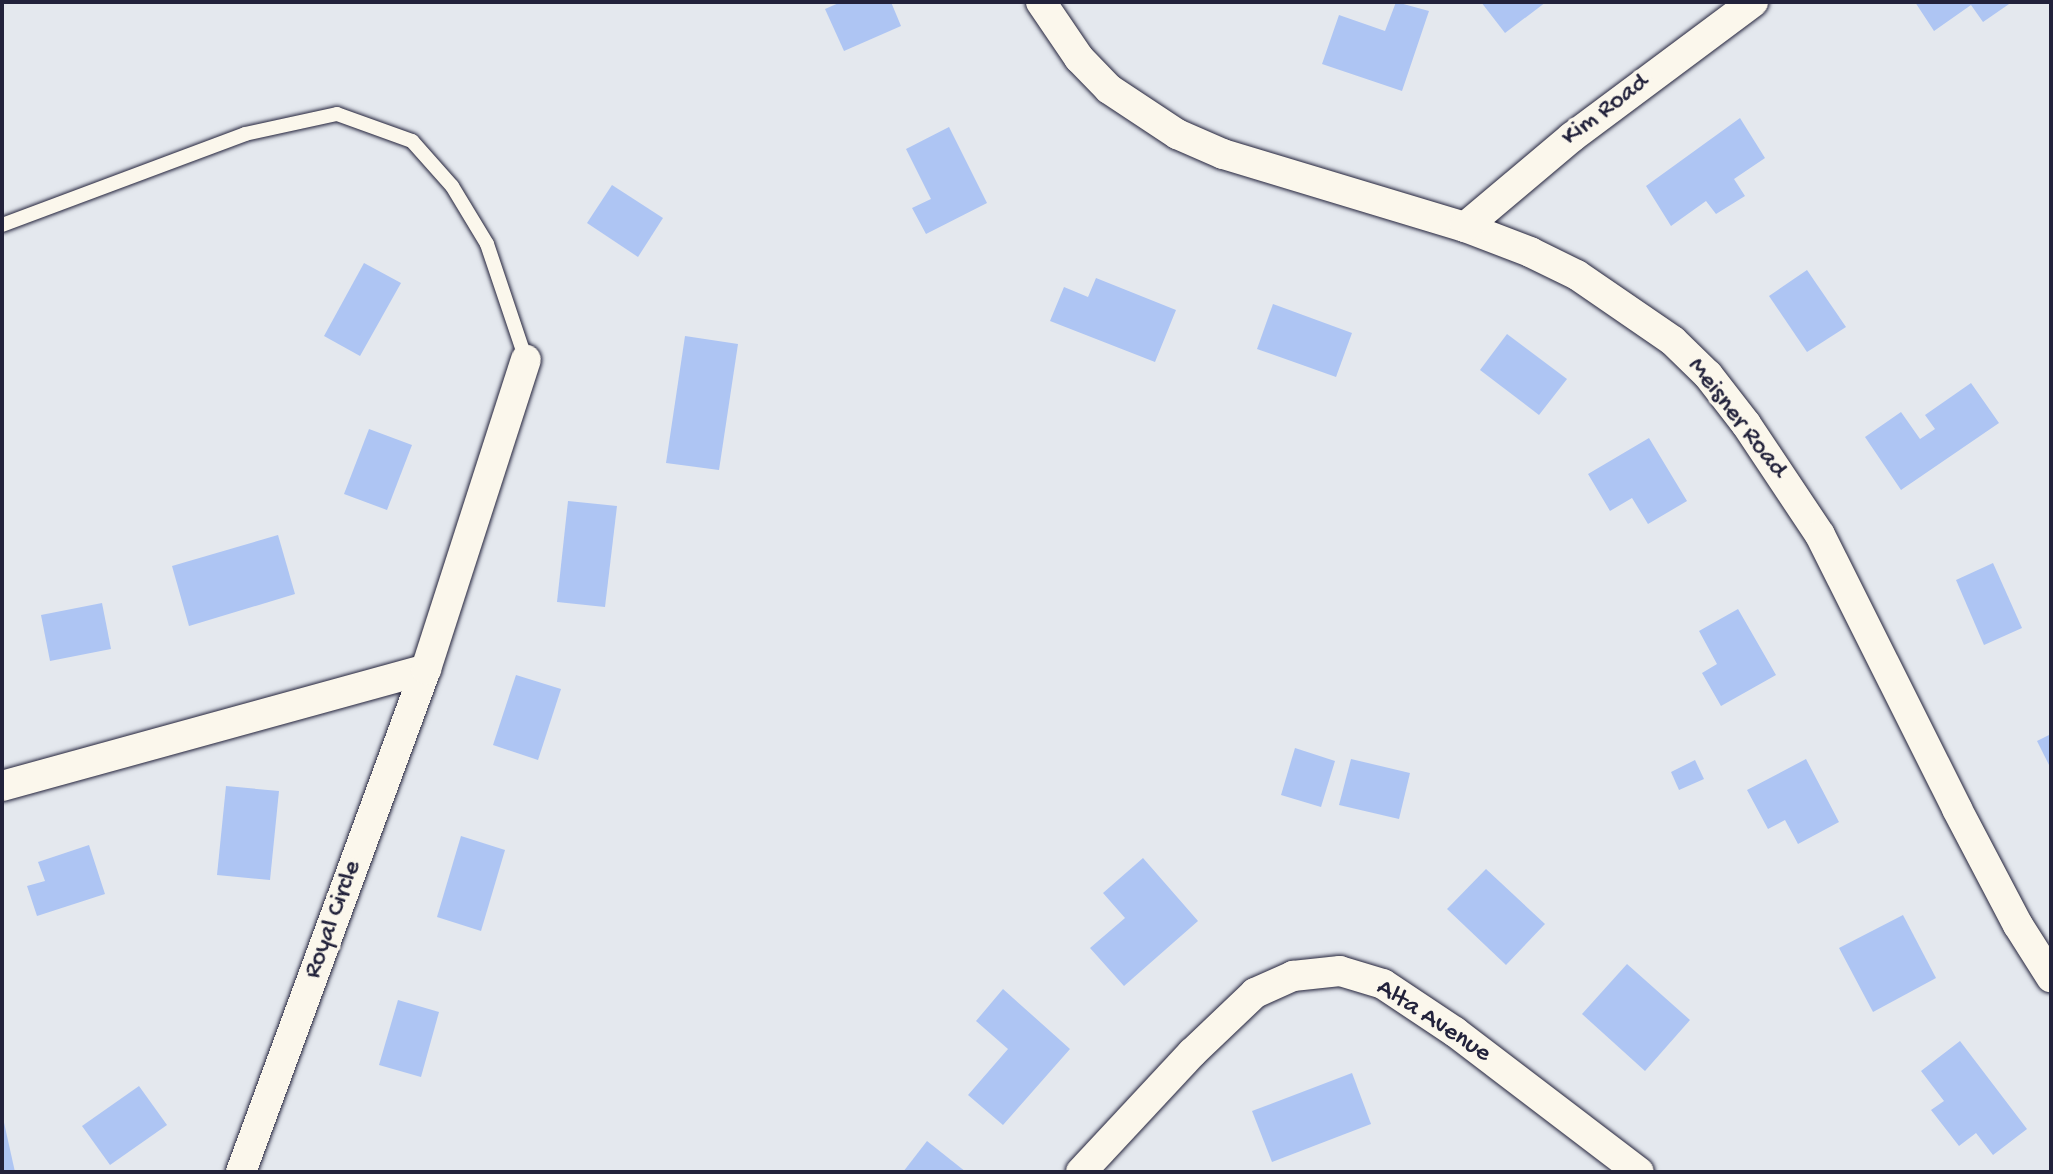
<!DOCTYPE html>
<html>
<head>
<meta charset="utf-8">
<style>
  body { margin:0 }
  #map { position:relative; width:2053px; height:1174px; overflow:hidden; background:#e4e8ee; font-family:"Gochi Hand",sans-serif }
  div>[style] { position:absolute }
  .building>* { inset:0; background:#aec5f3 }
  .roads { filter:drop-shadow(0 0 2px #22223b) drop-shadow(0 0 2px #22223b) }
  .lane>* { height:14px; margin:-7px; padding:0 7px; transform-origin:7px; border-radius:7px; background:#fbf7ec }
  .street>* { height:30px; margin:-15px; padding:0 15px; transform-origin:15px; border-radius:15px; background:#fbf7ec }
  span { translate:-50% -50%; white-space:nowrap; text-align:center; line-height:1.15; -webkit-text-stroke:7px #fbf7ec; paint-order:stroke }
  .street-label { font-size:26px; color:#22223b }
  .frame { position:absolute; inset:0; border:4px solid #22223b; pointer-events:none }
</style>
</head>
<body>
<div id="map">
  <div class="building">
    <i style="clip-path:polygon(841px 2px,891px 2px,901px 26px,844px 51px,825px 9px)"></i>
    <i style="clip-path:polygon(1396px 2px,1429px 11px,1402px 91px,1322px 64px,1339px 15px,1385px 31px)"></i>
    <i style="clip-path:polygon(1481px 2px,1546px 2px,1505px 33px)"></i>
    <i style="clip-path:polygon(1915px 2px,2012px 2px,1983px 22px,1971px 5px,1934px 31px)"></i>
    <i style="clip-path:polygon(1740px 118px,1765px 158px,1734px 179px,1745px 196px,1716px 214px,1706px 201px,1671px 226px,1646px 186px)"></i>
    <i style="clip-path:polygon(949px 127px,987px 203px,926px 234px,912px 208px,931px 199px,906px 149px)"></i>
    <i style="clip-path:polygon(612px 185px,663px 218px,638px 257px,587px 223px)"></i>
    <i style="clip-path:polygon(364px 263px,401px 283px,360px 356px,324px 336px)"></i>
    <i style="clip-path:polygon(1807px 270px,1846px 327px,1807px 352px,1769px 296px)"></i>
    <i style="clip-path:polygon(1096px 278px,1176px 310px,1155px 362px,1050px 321px,1064px 287px,1088px 297px)"></i>
    <i style="clip-path:polygon(1273px 304px,1352px 333px,1336px 377px,1257px 349px)"></i>
    <i style="clip-path:polygon(1507px 334px,1567px 379px,1539px 415px,1480px 370px)"></i>
    <i style="clip-path:polygon(685px 336px,738px 344px,719px 470px,666px 463px)"></i>
    <i style="clip-path:polygon(1971px 383px,1999px 423px,1901px 490px,1865px 437px,1901px 412px,1920px 439px,1935px 429px,1925px 415px)"></i>
    <i style="clip-path:polygon(369px 429px,412px 445px,387px 510px,344px 494px)"></i>
    <i style="clip-path:polygon(1649px 438px,1687px 501px,1648px 524px,1632px 498px,1610px 511px,1588px 474px)"></i>
    <i style="clip-path:polygon(568px 501px,617px 506px,605px 607px,557px 602px)"></i>
    <i style="clip-path:polygon(278px 535px,295px 594px,189px 626px,172px 566px)"></i>
    <i style="clip-path:polygon(1993px 563px,2022px 628px,1984px 645px,1956px 580px)"></i>
    <i style="clip-path:polygon(102px 603px,111px 649px,50px 661px,41px 615px)"></i>
    <i style="clip-path:polygon(1738px 609px,1776px 675px,1721px 706px,1702px 673px,1717px 664px,1699px 631px)"></i>
    <i style="clip-path:polygon(516px 675px,561px 689px,538px 760px,493px 745px)"></i>
    <i style="clip-path:polygon(2051px 734px,2051px 769px,2037px 741px)"></i>
    <i style="clip-path:polygon(1295px 748px,1335px 761px,1321px 807px,1281px 795px)"></i>
    <i style="clip-path:polygon(1351px 759px,1410px 773px,1399px 819px,1339px 805px)"></i>
    <i style="clip-path:polygon(1806px 759px,1839px 822px,1798px 844px,1785px 820px,1768px 829px,1747px 790px)"></i>
    <i style="clip-path:polygon(1695px 760px,1704px 779px,1679px 790px,1671px 772px)"></i>
    <i style="clip-path:polygon(226px 786px,279px 791px,270px 880px,217px 875px)"></i>
    <i style="clip-path:polygon(461px 836px,505px 850px,481px 931px,437px 917px)"></i>
    <i style="clip-path:polygon(89px 845px,105px 894px,37px 916px,27px 886px,45px 881px,38px 862px)"></i>
    <i style="clip-path:polygon(1143px 858px,1198px 921px,1124px 986px,1090px 948px,1125px 918px,1103px 893px)"></i>
    <i style="clip-path:polygon(1486px 869px,1545px 924px,1506px 965px,1447px 909px)"></i>
    <i style="clip-path:polygon(1903px 915px,1936px 978px,1873px 1012px,1839px 948px)"></i>
    <i style="clip-path:polygon(1627px 964px,1690px 1020px,1645px 1071px,1582px 1014px)"></i>
    <i style="clip-path:polygon(1003px 989px,1070px 1049px,1003px 1125px,968px 1095px,1008px 1049px,976px 1021px)"></i>
    <i style="clip-path:polygon(398px 1000px,439px 1012px,421px 1077px,379px 1065px)"></i>
    <i style="clip-path:polygon(1960px 1041px,2027px 1129px,1993px 1155px,1976px 1133px,1959px 1146px,1931px 1110px,1944px 1101px,1921px 1071px)"></i>
    <i style="clip-path:polygon(1352px 1073px,1371px 1124px,1272px 1162px,1252px 1111px)"></i>
    <i style="clip-path:polygon(139px 1086px,167px 1125px,110px 1165px,82px 1126px)"></i>
    <i style="clip-path:polygon(2px 1118px,3px 1118px,15px 1172px,2px 1172px)"></i>
    <i style="clip-path:polygon(927px 1141px,966px 1172px,903px 1172px)"></i>
  </div>
  <div class="roads">
    <div class="lane">
      <i style="left:2px;top:225px;width:259px;rotate:-20.5deg"></i>
      <i style="left:245px;top:134px;width:94px;rotate:-12.3deg"></i>
      <i style="left:337px;top:114px;width:80px;rotate:19.8deg"></i>
      <i style="left:412px;top:141px;width:60px;rotate:48.4deg"></i>
      <i style="left:452px;top:186px;width:68px;rotate:58.9deg"></i>
      <i style="left:487px;top:244px;width:122px;rotate:71.4deg"></i>
    </div>
    <div class="street">
      <i style="left:1041px;top:2px;width:68px;rotate:55.8deg"></i>
      <i style="left:1079px;top:58px;width:43px;rotate:45.9deg"></i>
      <i style="left:1109px;top:89px;width:82px;rotate:33.5deg"></i>
      <i style="left:1177px;top:134px;width:50px;rotate:23.5deg"></i>
      <i style="left:1223px;top:154px;width:253px;rotate:16.8deg"></i>
      <i style="left:1465px;top:227px;width:70px;rotate:21deg"></i>
      <i style="left:1530px;top:252px;width:52px;rotate:26.1deg"></i>
      <i style="left:1577px;top:275px;width:116px;rotate:34.5deg"></i>
      <i style="left:1673px;top:341px;width:49px;rotate:44.2deg"></i>
      <i style="left:1708px;top:375px;width:62px;rotate:52.2deg"></i>
      <i style="left:1746px;top:424px;width:133px;rotate:56.3deg"></i>
      <i style="left:1820px;top:535px;width:306px;rotate:63.4deg"></i>
      <i style="left:1957px;top:809px;width:131px;rotate:62.3deg"></i>
      <i style="left:2018px;top:925px;width:62px;rotate:57.6deg"></i>
      <i style="left:1465px;top:227px;width:140px;rotate:-40.1deg"></i>
      <i style="left:1572px;top:137px;width:226px;rotate:-36.7deg"></i>
      <i style="left:2px;top:786px;width:440px;rotate:-15.4deg"></i>
      <i style="left:241px;top:1172px;width:536px;rotate:-69.81deg"></i>
      <i style="left:426px;top:669px;width:325px;rotate:-72.1deg"></i>
      <i style="left:1081px;top:1172px;width:163px;rotate:-47deg"></i>
      <i style="left:1192px;top:1053px;width:87px;rotate:-43.6deg"></i>
      <i style="left:1255px;top:993px;width:42px;rotate:-24.1deg"></i>
      <i style="left:1293px;top:976px;width:47px;rotate:-6.1deg"></i>
      <i style="left:1340px;top:971px;width:45px;rotate:16.8deg"></i>
      <i style="left:1383px;top:984px;width:87px;rotate:33.7deg"></i>
      <i style="left:1455px;top:1032px;width:231px;rotate:37.3deg"></i>
    </div>
  </div>
  <div class="street-label">
    <span style="left:1606px;top:111px;rotate:-37deg">Kim Road</span>
    <span style="left:1736px;top:419px;rotate:52deg">Meisner Road</span>
    <span style="left:334px;top:920px;rotate:-70deg">Royal Circle</span>
    <span style="left:1433px;top:1022px;rotate:33deg">Alta Avenue</span>
  </div>
  <div class="frame"></div>
</div>
</body>
</html>
